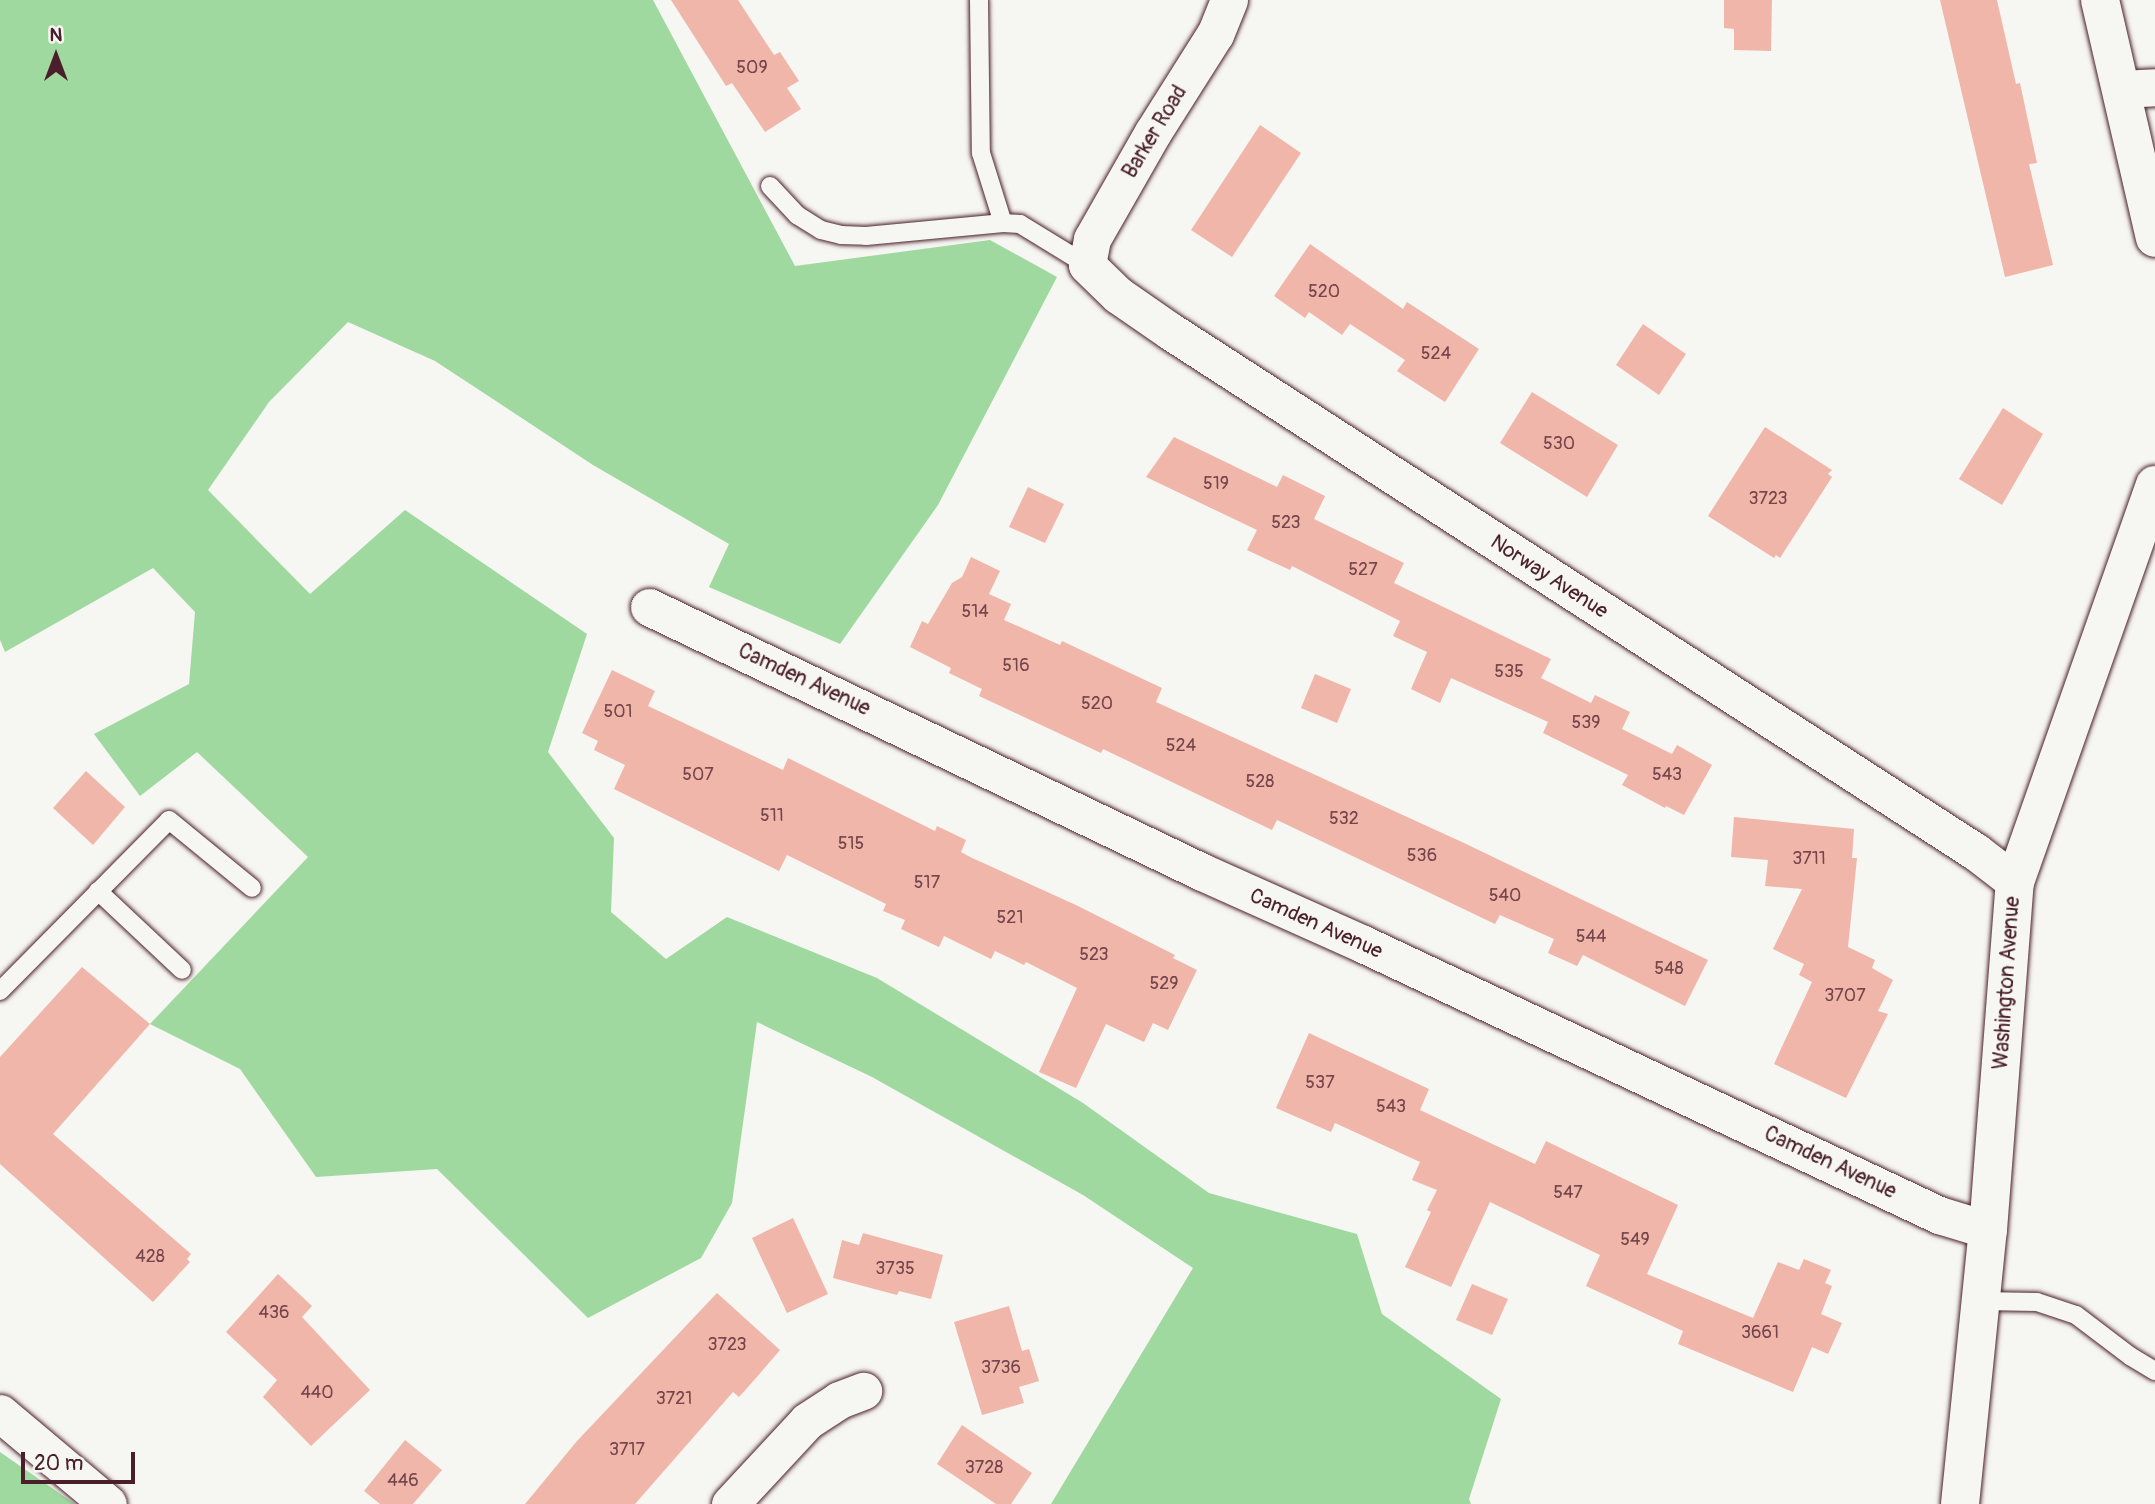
<!DOCTYPE html>
<html>
<head>
<meta charset="utf-8">
<style>
  body { margin:0 }
  #map { position:relative; width:2155px; height:1504px; overflow:hidden; background:#f6f6f2; font-family:Pangolin,sans-serif }
  div>[style] { position:absolute }
  .green>* { inset:0; background:#a0d99f }
  .building>* { inset:0; background:#f0b6aa }
  .roads { filter:drop-shadow(0 0 2px #4a1f2b) drop-shadow(0 0 2px #4a1f2b) }
  .lane>* { height:18px; margin:-9px; padding:0 9px; transform-origin:9px; border-radius:9px; background:#f6f6f2 }
  .street>* { height:37px; margin:-18.5px; padding:0 18.5px; transform-origin:18.5px; border-radius:18.5px; background:#f6f6f2 }
  .secondary>* { height:38px; margin:-19px; padding:0 19px; transform-origin:19px; border-radius:19px; background:#f6f6f2 }
  span { translate:-50% -50%; white-space:nowrap; text-align:center; line-height:1.15; -webkit-text-stroke:5px #f6f6f2; paint-order:stroke }
  .number-label { font-size:18px; color:#74454b }
  .number-label span { -webkit-text-stroke-width:0 }
  .street-label { font-size:21px; color:#4a1f2b }
  .north { position:absolute; left:21px; top:21px; width:70px; height:70px; -webkit-text-stroke:5px #f6f6f2; paint-order:stroke; rotate:0deg; font-size:19px; font-weight:700; line-height:28px; text-align:center; color:#4a1f2b }
  .north::after { content:''; display:block; margin:auto; width:24px; height:32px; background:#4a1f2b; clip-path:polygon(50% 0,100% 100%,50% 72%,0 100%) }
  .scale { position:absolute; left:21px; top:1452px; width:114px; height:32px; box-sizing:border-box; border:4px solid #4a1f2b; border-top:0; padding-left:9px; font-size:21px; line-height:24px; white-space:nowrap; color:#4a1f2b; -webkit-text-stroke:5px #f6f6f2; paint-order:stroke }
</style>
</head>
<body>
<div id="map">
  <div class="green">
    <i style="clip-path:polygon(0 0,653px 0,795px 266px,990px 240px,1057px 277px,938px 505px,840px 644px,709px 587px,729px 544px,593px 465px,435px 361px,348px 322px,269px 402px,208px 490px,310px 594px,405px 510px,587px 634px,548px 752px,614px 838px,611px 912px,666px 959px,727px 917px,877px 978px,1083px 1103px,1209px 1193px,1357px 1234px,1382px 1314px,1501px 1399px,1469px 1499px,1471px 1504px,1051px 1504px,1193px 1268px,1083px 1195px,872px 1077px,757px 1022px,732px 1203px,701px 1258px,588px 1318px,437px 1169px,316px 1177px,240px 1069px,150px 1024px,308px 857px,197px 752px,140px 796px,94px 734px,189px 684px,195px 612px,153px 568px,5px 652px,0 640px)"></i>
    <i style="clip-path:polygon(0 1452px,75px 1504px,0 1504px)"></i>
  </div>
  <div class="building">
    <i style="clip-path:polygon(671px 0,738px 0,774px 55px,780px 52px,799px 81px,787px 88px,801px 109px,765px 132px,732px 83px,726px 86px)"></i>
    <i style="clip-path:polygon(1724px 0,1772px 0,1771px 51px,1734px 50px,1734px 29px,1724px 28px)"></i>
    <i style="clip-path:polygon(1940px 0,1997px 0,2016px 84px,2020px 83px,2037px 163px,2029px 164px,2053px 265px,2005px 277px)"></i>
    <i style="clip-path:polygon(1260px 125px,1301px 153px,1232px 257px,1191px 230px)"></i>
    <i style="clip-path:polygon(1310px 244px,1403px 309px,1407px 302px,1479px 349px,1445px 402px,1397px 371px,1405px 360px,1350px 324px,1342px 335px,1309px 312px,1305px 318px,1274px 296px)"></i>
    <i style="clip-path:polygon(1643px 324px,1686px 354px,1659px 395px,1616px 365px)"></i>
    <i style="clip-path:polygon(1532px 392px,1618px 445px,1587px 497px,1500px 443px)"></i>
    <i style="clip-path:polygon(2003px 408px,2043px 434px,2002px 505px,1959px 479px)"></i>
    <i style="clip-path:polygon(1765px 427px,1832px 470px,1828px 474px,1832px 477px,1780px 558px,1776px 555px,1774px 558px,1708px 516px)"></i>
    <i style="clip-path:polygon(1174px 437px,1277px 487px,1283px 475px,1325px 496px,1314px 519px,1404px 563px,1394px 583px,1551px 659px,1541px 678px,1591px 703px,1595px 695px,1630px 712px,1622px 729px,1672px 754px,1677px 745px,1712px 765px,1684px 815px,1666px 806px,1665px 808px,1622px 785px,1628px 775px,1543px 733px,1548px 722px,1451px 678px,1440px 703px,1411px 689px,1427px 652px,1393px 636px,1400px 621px,1292px 566px,1290px 570px,1247px 550px,1257px 530px,1146px 477px)"></i>
    <i style="clip-path:polygon(1028px 487px,1064px 504px,1045px 543px,1009px 527px)"></i>
    <i style="clip-path:polygon(971px 557px,1000px 571px,989px 594px,1011px 604px,1004px 620px,1060px 645px,1062px 641px,1162px 688px,1156px 702px,1464px 843px,1708px 960px,1685px 1006px,1583px 955px,1577px 966px,1548px 953px,1554px 939px,1500px 915px,1495px 924px,1277px 820px,1272px 830px,1103px 749px,1101px 753px,979px 696px,982px 689px,949px 673px,951px 668px,910px 647px,922px 621px,928px 624px,952px 583px,962px 577px)"></i>
    <i style="clip-path:polygon(612px 670px,655px 691px,648px 706px,783px 770px,788px 758px,935px 831px,937px 826px,966px 840px,961px 852px,970px 857px,1078px 906px,1175px 955px,1173px 958px,1197px 970px,1168px 1030px,1153px 1023px,1144px 1042px,1106px 1024px,1076px 1088px,1039px 1072px,1077px 988px,1026px 962px,1024px 965px,995px 951px,991px 959px,944px 936px,939px 947px,901px 929px,905px 920px,883px 911px,886px 904px,787px 855px,779px 871px,614px 789px,625px 765px,594px 750px,598px 741px,582px 733px)"></i>
    <i style="clip-path:polygon(1315px 674px,1351px 689px,1337px 723px,1301px 708px)"></i>
    <i style="clip-path:polygon(86px 771px,125px 807px,93px 845px,53px 808px)"></i>
    <i style="clip-path:polygon(1734px 817px,1854px 829px,1852px 858px,1857px 858px,1848px 947px,1875px 960px,1872px 968px,1893px 980px,1878px 1011px,1888px 1014px,1846px 1098px,1774px 1064px,1812px 982px,1799px 975px,1804px 964px,1773px 949px,1802px 889px,1765px 886px,1768px 860px,1731px 857px)"></i>
    <i style="clip-path:polygon(82px 967px,150px 1024px,53px 1134px,191px 1254px,187px 1259px,190px 1262px,153px 1302px,0 1164px,0 1057px)"></i>
    <i style="clip-path:polygon(1309px 1033px,1429px 1089px,1420px 1110px,1535px 1164px,1546px 1141px,1678px 1205px,1647px 1274px,1753px 1318px,1778px 1262px,1799px 1270px,1804px 1259px,1831px 1270px,1825px 1283px,1832px 1286px,1821px 1314px,1842px 1323px,1828px 1354px,1812px 1347px,1793px 1392px,1678px 1344px,1683px 1331px,1586px 1286px,1600px 1255px,1490px 1202px,1451px 1287px,1405px 1267px,1431px 1212px,1427px 1210px,1437px 1190px,1412px 1180px,1420px 1162px,1335px 1123px,1331px 1132px,1276px 1108px)"></i>
    <i style="clip-path:polygon(793px 1218px,828px 1294px,787px 1313px,752px 1238px)"></i>
    <i style="clip-path:polygon(863px 1233px,943px 1255px,931px 1299px,899px 1291px,897px 1295px,833px 1278px,842px 1240px,859px 1245px)"></i>
    <i style="clip-path:polygon(278px 1274px,312px 1306px,302px 1317px,370px 1390px,311px 1446px,263px 1397px,277px 1380px,226px 1332px)"></i>
    <i style="clip-path:polygon(1472px 1284px,1508px 1299px,1492px 1335px,1456px 1320px)"></i>
    <i style="clip-path:polygon(717px 1293px,780px 1350px,756px 1378px,739px 1397px,733px 1392px,635px 1504px,525px 1504px,577px 1441px)"></i>
    <i style="clip-path:polygon(1009px 1306px,1022px 1351px,1029px 1349px,1039px 1381px,1019px 1387px,1024px 1403px,982px 1415px,954px 1322px)"></i>
    <i style="clip-path:polygon(962px 1425px,1032px 1473px,1011px 1504px,996px 1504px,937px 1464px)"></i>
    <i style="clip-path:polygon(405px 1440px,442px 1470px,413px 1504px,380px 1504px,364px 1491px)"></i>
  </div>
  <div class="roads">
    <div class="lane">
      <i style="left:979px;top:0;width:153px;rotate:89.3deg"></i>
      <i style="left:981px;top:153px;width:73px;rotate:72.6deg"></i>
      <i style="left:770px;top:186px;width:40px;rotate:47deg"></i>
      <i style="left:797px;top:215px;width:28px;rotate:32deg"></i>
      <i style="left:821px;top:230px;width:21px;rotate:14deg"></i>
      <i style="left:841px;top:235px;width:25px;rotate:2deg"></i>
      <i style="left:866px;top:236px;width:138px;rotate:-5.4deg"></i>
      <i style="left:1003px;top:223px;width:17px;rotate:3deg"></i>
      <i style="left:1020px;top:224px;width:79px;rotate:31.5deg"></i>
      <i style="left:98px;top:891px;width:115px;rotate:43.2deg"></i>
      <i style="left:0;top:991px;width:240px;rotate:-45.3deg"></i>
      <i style="left:169px;top:820px;width:107px;rotate:39.3deg"></i>
      <i style="left:1981px;top:1301px;width:56px;rotate:1deg"></i>
      <i style="left:2037px;top:1302px;width:41px;rotate:18.4deg"></i>
      <i style="left:2076px;top:1315px;width:68px;rotate:37.2deg"></i>
      <i style="left:2130px;top:1356px;width:29px;rotate:31deg"></i>
    </div>
    <div class="street">
      <i style="left:1229px;top:0;width:37px;rotate:112deg"></i>
      <i style="left:1215px;top:34px;width:116px;rotate:122.3deg"></i>
      <i style="left:1153px;top:132px;width:123px;rotate:119.7deg"></i>
      <i style="left:1092px;top:239px;width:26px;rotate:101deg"></i>
      <i style="left:1087px;top:265px;width:43px;rotate:44.1deg"></i>
      <i style="left:1118px;top:295px;width:63px;rotate:34.7deg"></i>
      <i style="left:1170px;top:331px;width:960px;rotate:32.88deg"></i>
      <i style="left:1976px;top:852px;width:49px;rotate:37.6deg"></i>
      <i style="left:2121px;top:89px;width:34px;rotate:-3deg"></i>
      <i style="left:649px;top:607px;width:613px;rotate:25.6deg"></i>
      <i style="left:1202px;top:872px;width:176px;rotate:24.1deg"></i>
      <i style="left:1363px;top:944px;width:637px;rotate:25.2deg"></i>
      <i style="left:1939px;top:1215px;width:51px;rotate:17deg"></i>
      <i style="left:0;top:1413px;width:141px;rotate:40.1deg"></i>
      <i style="left:730px;top:1504px;width:113px;rotate:-47.1deg"></i>
      <i style="left:807px;top:1421px;width:38px;rotate:-33deg"></i>
      <i style="left:839px;top:1400px;width:26px;rotate:-21deg"></i>
    </div>
    <div class="secondary">
      <i style="left:2100px;top:0;width:244px;rotate:77deg"></i>
      <i style="left:1960px;top:1504px;width:275px;rotate:-84.2deg"></i>
      <i style="left:1988px;top:1230px;width:349px;rotate:-85.6deg"></i>
      <i style="left:2015px;top:882px;width:421px;rotate:-70.6deg"></i>
    </div>
  </div>
  <div class="number-label">
    <span style="left:752px;top:68px">509</span>
    <span style="left:1324px;top:292px">520</span>
    <span style="left:1436px;top:354px">524</span>
    <span style="left:1559px;top:444px">530</span>
    <span style="left:1216px;top:484px">519</span>
    <span style="left:1768px;top:499px">3723</span>
    <span style="left:1286px;top:523px">523</span>
    <span style="left:1363px;top:570px">527</span>
    <span style="left:975px;top:612px">514</span>
    <span style="left:1016px;top:666px">516</span>
    <span style="left:1509px;top:672px">535</span>
    <span style="left:1097px;top:704px">520</span>
    <span style="left:618px;top:712px">501</span>
    <span style="left:1586px;top:723px">539</span>
    <span style="left:1181px;top:746px">524</span>
    <span style="left:698px;top:775px">507</span>
    <span style="left:1667px;top:775px">543</span>
    <span style="left:1260px;top:782px">528</span>
    <span style="left:772px;top:816px">511</span>
    <span style="left:1344px;top:819px">532</span>
    <span style="left:851px;top:844px">515</span>
    <span style="left:1422px;top:856px">536</span>
    <span style="left:1809px;top:859px">3711</span>
    <span style="left:927px;top:883px">517</span>
    <span style="left:1505px;top:896px">540</span>
    <span style="left:1010px;top:918px">521</span>
    <span style="left:1591px;top:937px">544</span>
    <span style="left:1094px;top:955px">523</span>
    <span style="left:1669px;top:969px">548</span>
    <span style="left:1164px;top:984px">529</span>
    <span style="left:1845px;top:996px">3707</span>
    <span style="left:1320px;top:1083px">537</span>
    <span style="left:1391px;top:1107px">543</span>
    <span style="left:1568px;top:1193px">547</span>
    <span style="left:1635px;top:1240px">549</span>
    <span style="left:150px;top:1257px">428</span>
    <span style="left:895px;top:1269px">3735</span>
    <span style="left:274px;top:1313px">436</span>
    <span style="left:1760px;top:1333px">3661</span>
    <span style="left:727px;top:1345px">3723</span>
    <span style="left:1001px;top:1368px">3736</span>
    <span style="left:317px;top:1393px">440</span>
    <span style="left:674px;top:1399px">3721</span>
    <span style="left:627px;top:1450px">3717</span>
    <span style="left:984px;top:1468px">3728</span>
    <span style="left:403px;top:1481px">446</span>
  </div>
  <div class="street-label">
    <span style="left:1155px;top:132px;rotate:-59deg">Barker Road</span>
    <span style="left:1549px;top:577px;rotate:33deg">Norway Avenue</span>
    <span style="left:804px;top:680px;rotate:25deg">Camden Avenue</span>
    <span style="left:1316px;top:924px;rotate:24deg">Camden Avenue</span>
    <span style="left:2007px;top:983px;rotate:-86deg">Washington Avenue</span>
    <span style="left:1830px;top:1163px;rotate:25deg">Camden Avenue</span>
  </div>
  <div class="north">N</div>
  <div class="scale">20 m</div>
</div>
</body>
</html>
